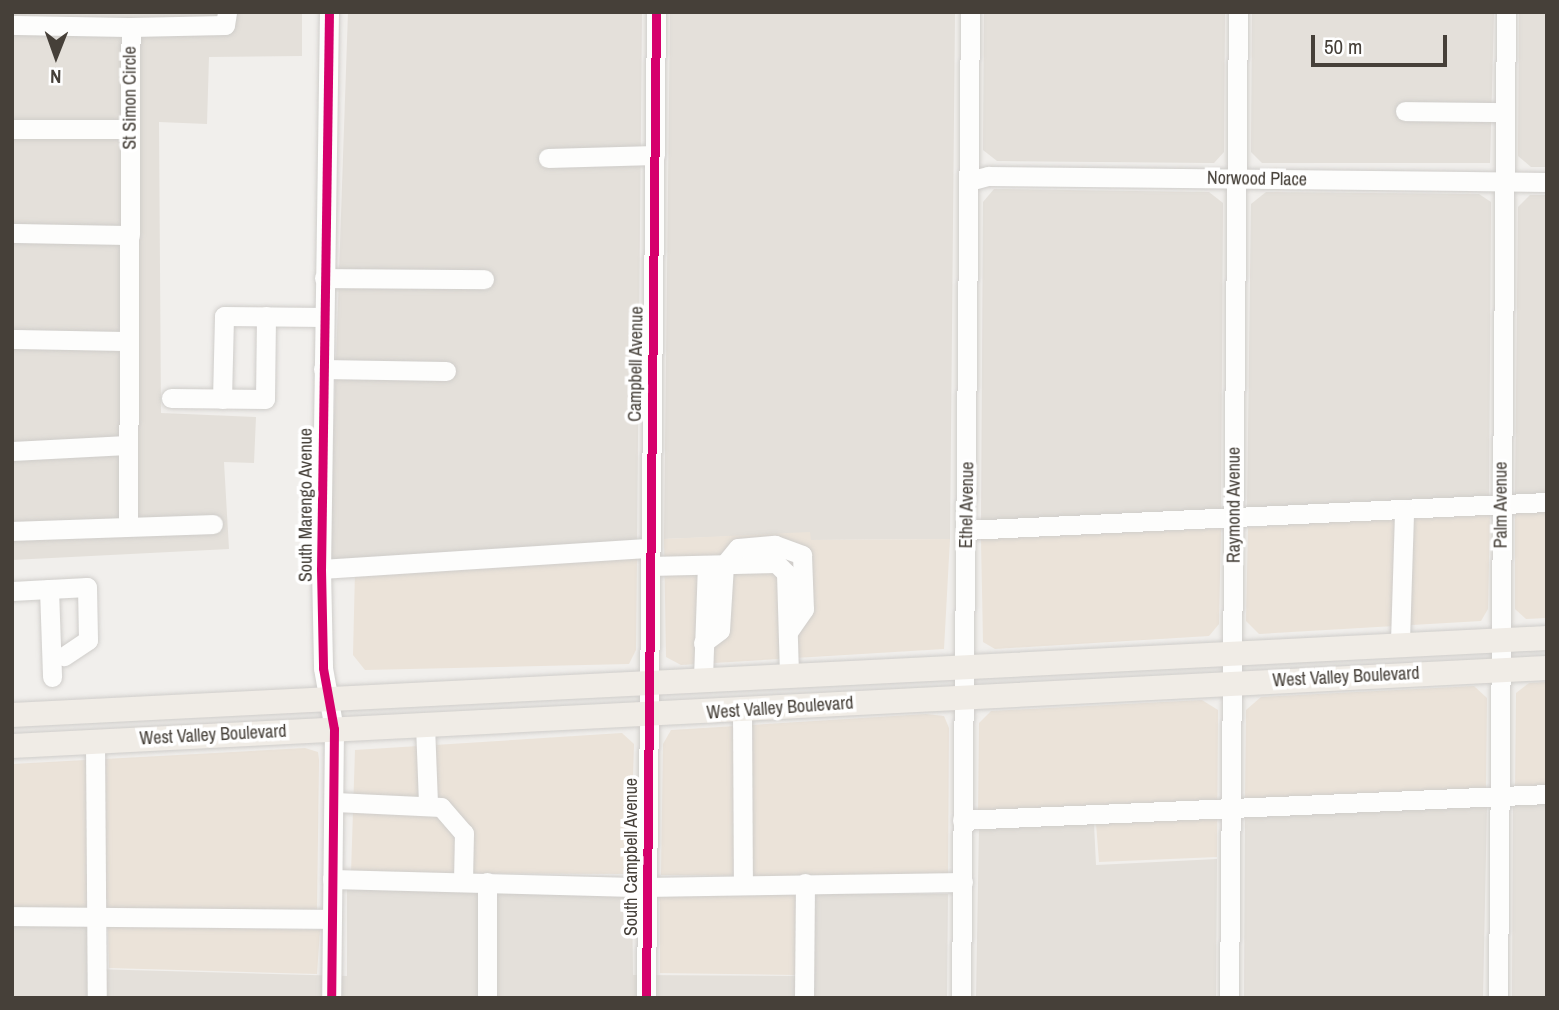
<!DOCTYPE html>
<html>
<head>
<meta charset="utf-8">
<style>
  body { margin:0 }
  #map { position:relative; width:1559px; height:1010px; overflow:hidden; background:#f1efec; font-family:"Archivo Narrow",sans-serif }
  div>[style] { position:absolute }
  .residential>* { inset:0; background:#e4e0da }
  .commercial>* { inset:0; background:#ebe3d9 }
  .roads { filter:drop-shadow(0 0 2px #cfcdca) drop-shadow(0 0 2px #cfcdca) }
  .minor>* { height:19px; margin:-9.5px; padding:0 9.5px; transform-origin:9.5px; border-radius:9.5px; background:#fdfdfc }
  .major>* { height:24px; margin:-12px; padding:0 12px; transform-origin:12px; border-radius:12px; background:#f0ece6 }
  .cycleway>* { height:9px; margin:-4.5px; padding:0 4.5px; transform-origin:4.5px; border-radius:4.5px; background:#d6006c }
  span { translate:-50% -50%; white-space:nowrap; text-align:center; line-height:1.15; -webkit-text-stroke:7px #fff; paint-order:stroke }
  .street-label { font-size:18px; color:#464039 }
  .frame { position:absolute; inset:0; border:14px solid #464039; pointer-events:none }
  .north { position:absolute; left:21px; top:21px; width:70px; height:70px; -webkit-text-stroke:5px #fff; paint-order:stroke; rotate:181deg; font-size:19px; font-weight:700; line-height:28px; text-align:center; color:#464039 }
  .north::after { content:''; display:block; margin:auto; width:24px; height:32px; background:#464039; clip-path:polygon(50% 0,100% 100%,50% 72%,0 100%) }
  .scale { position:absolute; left:1311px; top:35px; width:136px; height:32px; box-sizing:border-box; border:4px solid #464039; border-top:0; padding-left:9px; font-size:21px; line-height:24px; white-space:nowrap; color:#464039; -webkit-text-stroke:5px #fff; paint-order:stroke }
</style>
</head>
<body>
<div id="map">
  <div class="residential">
    <i style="clip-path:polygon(12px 12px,302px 12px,302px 56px,209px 57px,207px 124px,159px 122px,161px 413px,256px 417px,254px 463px,224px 462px,229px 549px,12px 560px)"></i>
    <i style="clip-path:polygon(348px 12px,642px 12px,637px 545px,329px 564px)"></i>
    <i style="clip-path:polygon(670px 12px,955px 12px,950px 539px,810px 540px,810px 533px,664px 539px)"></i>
    <i style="clip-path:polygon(984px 12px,1225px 12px,1224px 152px,1214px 163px,997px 161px,983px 150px)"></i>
    <i style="clip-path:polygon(1252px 12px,1494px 12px,1490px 163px,1262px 163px,1251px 152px)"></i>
    <i style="clip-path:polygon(1519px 12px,1547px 12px,1547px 167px,1531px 167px,1518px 156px)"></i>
    <i style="clip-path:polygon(994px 189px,1209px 192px,1223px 203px,1221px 513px,981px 526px,983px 202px)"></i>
    <i style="clip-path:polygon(1266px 192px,1479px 194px,1491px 202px,1489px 499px,1247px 512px,1251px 204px)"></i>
    <i style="clip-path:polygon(1530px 195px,1547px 195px,1547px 493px,1515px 496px,1518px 207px)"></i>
    <i style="clip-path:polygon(1547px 799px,1547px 998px,1512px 998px,1513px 801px)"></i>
    <i style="clip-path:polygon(1487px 803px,1483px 998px,1244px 998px,1245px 815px)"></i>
    <i style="clip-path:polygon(1094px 824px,1096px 865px,1217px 859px,1216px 998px,976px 998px,979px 827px)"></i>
    <i style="clip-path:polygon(347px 887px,632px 890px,633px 975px,811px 976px,815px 894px,948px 894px,947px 998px,12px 998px,12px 919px,92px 920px,92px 969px,347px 976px)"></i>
  </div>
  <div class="commercial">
    <i style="clip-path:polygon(1547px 509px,1547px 618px,1526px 619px,1515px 609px,1515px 510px)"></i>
    <i style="clip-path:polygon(1490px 512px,1488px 609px,1481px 621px,1259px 634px,1246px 621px,1248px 527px)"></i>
    <i style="clip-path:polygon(1221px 528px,1219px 624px,1209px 636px,995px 649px,983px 642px,981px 539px)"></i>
    <i style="clip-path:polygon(810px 532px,811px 540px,950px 539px,944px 649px,681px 665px,666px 657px,664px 539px)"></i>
    <i style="clip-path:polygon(637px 557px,636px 650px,629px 664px,365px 670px,353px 655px,355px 571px)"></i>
    <i style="clip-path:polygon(1547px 682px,1547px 790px,1515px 791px,1516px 693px,1529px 683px)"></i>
    <i style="clip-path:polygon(1474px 686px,1487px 698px,1486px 791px,1245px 803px,1246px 710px,1261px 697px)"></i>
    <i style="clip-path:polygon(1202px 700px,1218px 710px,1217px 857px,1099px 862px,1095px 810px,978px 817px,979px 723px,991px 711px)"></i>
    <i style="clip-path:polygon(926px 714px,944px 716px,949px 728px,948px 878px,661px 875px,663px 744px,671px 730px)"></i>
    <i style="clip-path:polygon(622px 733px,634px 744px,630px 874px,351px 873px,355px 750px)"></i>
    <i style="clip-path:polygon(305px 748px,318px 752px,319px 760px,317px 911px,12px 909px,12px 764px)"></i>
    <i style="clip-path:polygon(660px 891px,798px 893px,796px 975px,660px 973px)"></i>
    <i style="clip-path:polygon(108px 926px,320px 930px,317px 974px,109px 968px)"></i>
  </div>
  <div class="roads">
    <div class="minor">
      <i style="left:329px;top:12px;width:557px;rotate:90.82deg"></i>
      <i style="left:321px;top:569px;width:99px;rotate:88.8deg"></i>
      <i style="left:323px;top:668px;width:62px;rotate:79.8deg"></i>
      <i style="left:334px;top:729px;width:269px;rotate:90.6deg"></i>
      <i style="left:12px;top:25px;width:119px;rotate:1deg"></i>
      <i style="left:1405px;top:111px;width:100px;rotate:0.6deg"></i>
      <i style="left:12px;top:129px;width:118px"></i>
      <i style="left:548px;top:158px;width:107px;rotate:-1.6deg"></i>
      <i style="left:969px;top:181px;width:20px;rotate:-15deg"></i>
      <i style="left:988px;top:176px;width:559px;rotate:0.61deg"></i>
      <i style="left:12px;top:233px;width:118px;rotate:1deg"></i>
      <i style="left:324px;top:278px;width:160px;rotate:0.4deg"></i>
      <i style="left:12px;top:339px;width:116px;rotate:1deg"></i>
      <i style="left:323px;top:369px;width:123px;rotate:0.9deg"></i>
      <i style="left:171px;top:398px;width:94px;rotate:0.6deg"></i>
      <i style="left:265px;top:399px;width:83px;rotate:-89.3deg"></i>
      <i style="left:222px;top:399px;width:83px;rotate:-88.6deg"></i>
      <i style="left:224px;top:316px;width:100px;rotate:0.6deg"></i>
      <i style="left:12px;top:451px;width:115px;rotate:-3deg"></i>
      <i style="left:128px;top:524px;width:497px;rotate:-89.7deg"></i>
      <i style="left:131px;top:27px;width:94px;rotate:-1.2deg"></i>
      <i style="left:225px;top:25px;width:13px;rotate:-81deg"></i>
      <i style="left:966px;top:530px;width:582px;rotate:-2.76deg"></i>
      <i style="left:12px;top:531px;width:201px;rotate:-2deg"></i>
      <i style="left:650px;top:566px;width:126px;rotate:-1.4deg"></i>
      <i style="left:776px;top:563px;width:14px;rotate:45deg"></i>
      <i style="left:786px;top:573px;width:101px;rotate:88.3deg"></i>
      <i style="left:321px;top:569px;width:330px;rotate:-3.7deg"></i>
      <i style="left:49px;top:589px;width:38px;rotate:-3deg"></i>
      <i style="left:87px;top:587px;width:53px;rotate:88.9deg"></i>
      <i style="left:88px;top:640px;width:29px;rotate:146deg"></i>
      <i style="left:12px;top:591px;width:37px;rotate:-3deg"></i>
      <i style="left:49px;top:589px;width:88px;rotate:88deg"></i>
      <i style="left:1400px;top:641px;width:130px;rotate:-88.2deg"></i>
      <i style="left:703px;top:643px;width:21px;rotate:-37deg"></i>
      <i style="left:720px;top:630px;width:65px;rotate:-86.5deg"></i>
      <i style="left:724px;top:565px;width:22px;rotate:-51deg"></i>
      <i style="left:738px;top:548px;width:37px;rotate:-5deg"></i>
      <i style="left:775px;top:545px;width:29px;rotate:20deg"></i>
      <i style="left:802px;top:555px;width:54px;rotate:87.9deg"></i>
      <i style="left:804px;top:609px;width:28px;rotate:125deg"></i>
      <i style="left:703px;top:678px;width:113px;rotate:-88deg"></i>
      <i style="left:742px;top:709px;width:175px;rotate:89.7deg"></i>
      <i style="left:425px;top:725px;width:77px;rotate:87.8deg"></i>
      <i style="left:95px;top:742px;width:256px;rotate:89.6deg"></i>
      <i style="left:335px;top:802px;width:106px;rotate:2.7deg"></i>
      <i style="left:441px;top:807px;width:35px;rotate:49deg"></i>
      <i style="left:464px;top:833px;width:48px;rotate:91.2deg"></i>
      <i style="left:962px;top:820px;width:586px;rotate:-2.54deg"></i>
      <i style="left:332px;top:879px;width:312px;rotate:1.5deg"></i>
      <i style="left:644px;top:887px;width:319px;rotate:-0.9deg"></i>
      <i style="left:12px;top:916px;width:320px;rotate:0.5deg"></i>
      <i style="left:487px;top:998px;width:116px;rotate:-90deg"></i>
      <i style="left:646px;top:998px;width:986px;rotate:-89.42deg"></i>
      <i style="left:804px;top:998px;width:115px;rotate:-89.5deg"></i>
      <i style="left:961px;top:998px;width:986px;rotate:-89.48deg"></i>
      <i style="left:1229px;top:998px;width:986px;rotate:-89.48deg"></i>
      <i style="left:1498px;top:998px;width:986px;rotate:-89.54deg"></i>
    </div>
    <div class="major">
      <i style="left:12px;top:715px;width:1537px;rotate:-2.87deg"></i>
      <i style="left:12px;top:746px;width:1537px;rotate:-2.91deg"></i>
    </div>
  </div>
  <div class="cycleway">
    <i style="left:329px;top:12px;width:557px;rotate:90.82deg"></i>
    <i style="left:321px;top:569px;width:99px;rotate:88.8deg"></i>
    <i style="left:323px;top:668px;width:62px;rotate:79.8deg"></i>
    <i style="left:334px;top:729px;width:269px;rotate:90.6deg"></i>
    <i style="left:646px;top:998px;width:986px;rotate:-89.42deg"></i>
  </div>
  <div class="street-label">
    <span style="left:130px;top:98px;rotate:-90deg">St Simon Circle</span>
    <span style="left:1257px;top:179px;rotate:1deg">Norwood Place</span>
    <span style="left:636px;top:364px;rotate:-89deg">Campbell Avenue</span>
    <span style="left:306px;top:505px;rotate:-90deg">South Marengo Avenue</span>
    <span style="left:967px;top:505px;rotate:-89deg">Ethel Avenue</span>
    <span style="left:1234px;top:505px;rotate:-90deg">Raymond Avenue</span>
    <span style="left:1501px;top:505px;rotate:-90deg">Palm Avenue</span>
    <span style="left:1346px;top:677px;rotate:-3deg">West Valley Boulevard</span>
    <span style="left:780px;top:708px;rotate:-4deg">West Valley Boulevard</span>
    <span style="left:213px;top:735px;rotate:-3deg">West Valley Boulevard</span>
    <span style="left:631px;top:857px;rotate:-90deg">South Campbell Avenue</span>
  </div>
  <div class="frame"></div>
  <div class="north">N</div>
  <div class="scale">50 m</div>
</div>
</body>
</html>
